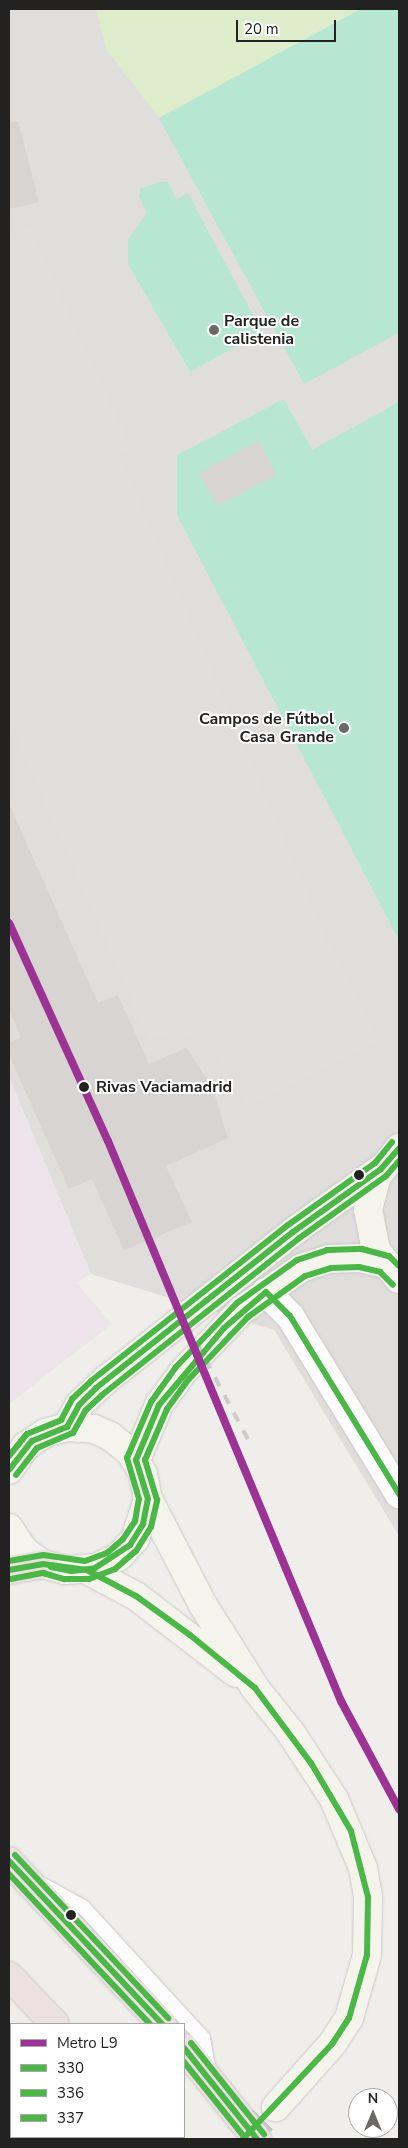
<!DOCTYPE html>
<html>
<head>
<meta charset="utf-8">
<style>
  body { margin:0 }
  #map { position:relative; width:408px; height:2148px; overflow:hidden; background:#f0eeeb; font-family:"Nunito Sans",sans-serif }
  div>[style] { position:absolute }
  .residential>* { inset:0; background:#dfdedc }
  .industrial>* { inset:0; background:#ede4e9 }
  .grass>* { inset:0; background:#ddeccb }
  .pitch>* { inset:0; background:#b7e6d2 }
  .parking>* { inset:0; background:#e0dfde }
  .building>* { inset:0; background:#d7d4d2 }
  .secondary-tunnel>* { height:28px; margin-top:-14px; transform-origin:0; background:repeating-linear-gradient(90deg,#c7c5c3 0 28px,transparent 0 42px) }
  .roads { filter:drop-shadow(0 0 1px #c9c8c7) drop-shadow(0 0 1px #c9c8c7) }
  .lane>* { height:14px; margin:-7px; padding:0 7px; transform-origin:7px; border-radius:7px; background:#fdfcfc }
  .street>* { height:28px; margin:-14px; padding:0 14px; transform-origin:14px; border-radius:14px; background:#fdfcfc }
  .secondary>* { height:28px; margin:-14px; padding:0 14px; transform-origin:14px; border-radius:14px; background:#f4f4ed }
  .highway>* { height:28px; margin:-14px; padding:0 14px; transform-origin:14px; border-radius:14px; background:#ece0e2 }
  .rail>* { height:4px; margin-top:-2px; transform-origin:0; background:repeating-linear-gradient(90deg,#ccc 0 10px,transparent 0 20px) }
  .bus-1>* { height:6px; margin:-3px; padding:0 3px; transform-origin:3px; border-radius:3px; background:#4ab747 }
  .bus-2>* { height:6px; margin:-3px; padding:0 3px; transform-origin:3px; border-radius:3px; background:#4ab747 }
  .bus-3>* { height:6px; margin:-3px; padding:0 3px; transform-origin:3px; border-radius:3px; background:#4ab747 }
  .metro-1>* { height:8px; margin:-4px; padding:0 4px; transform-origin:4px; border-radius:4px; background:#9c3293 }
  .dots>* { width:14px; height:14px; translate:-50% -50%; box-sizing:border-box; border:2px solid #fff; border-radius:50% }
  span { translate:-50% -50%; white-space:nowrap; text-align:center; line-height:1.15; -webkit-text-stroke:4px #fff; paint-order:stroke }
  .poi-label { font-size:16px; color:#222; font-weight:700 }
  .left { translate:0 -50%; text-align:left }
  .right { translate:-100% -50%; text-align:right }
  .stop-label { font-size:16px; color:#222; font-weight:700 }
  .frame { position:absolute; inset:0; border:10px solid #222; pointer-events:none }
  .legend { position:absolute; left:10px; top:2023px; width:175px; height:115px; box-sizing:border-box; background:#fff; border:1px solid #a7a7a7; margin:0; padding:6px 9px; list-style:none; font-size:15px; color:#222 }
  .legend li { display:flex; align-items:center; gap:10px; height:25px }
  .legend b { width:25px; border:1px solid #a7a7a7 }
  .north { position:absolute; left:348px; top:2088px; width:50px; height:50px; box-sizing:border-box; background:#fff; border:1px solid #a7a7a7; border-radius:50%; rotate:0deg; font-size:14px; font-weight:700; line-height:20px; text-align:center; color:#222 }
  .north::after { content:''; display:block; margin:auto; width:18px; height:22px; background:#6a6968; clip-path:polygon(50% 0,100% 100%,50% 72%,0 100%) }
  .scale { position:absolute; left:236px; top:20px; width:100px; height:22px; box-sizing:border-box; border:2px solid #222; border-top:0; padding-left:6px; font-size:15px; line-height:18px; white-space:nowrap; color:#222; -webkit-text-stroke:4px #fff; paint-order:stroke }
</style>
</head>
<body>
<div id="map">
  <div class="residential">
    <i style="clip-path:polygon(9px 9px,399px 9px,399px 1536px,274px 1330px,91px 1274px,9px 1077px)"></i>
  </div>
  <div class="industrial">
    <i style="clip-path:polygon(9px 1077px,91px 1274px,76px 1282px,112px 1324px,9px 1404px)"></i>
  </div>
  <div class="grass">
    <i style="clip-path:polygon(96px 9px,361px 9px,159px 118px,106px 49px)"></i>
  </div>
  <div class="pitch">
    <i style="clip-path:polygon(361px 9px,399px 9px,399px 333px,304px 384px,159px 118px)"></i>
    <i style="clip-path:polygon(160px 182px,168px 182px,176px 199px,188px 193px,262px 332px,190px 372px,128px 264px,128px 239px,147px 213px,139px 197px,140px 189px)"></i>
    <i style="clip-path:polygon(284px 399px,312px 450px,399px 402px,399px 940px,177px 515px,177px 455px)"></i>
  </div>
  <div class="parking">
    <i style="clip-path:polygon(29px 228px,131px 448px,118px 453px,326px 939px,380px 1041px,246px 1105px,210px 1044px,178px 1032px,149px 1039px,9px 720px,9px 236px)"></i>
  </div>
  <div class="building">
    <i style="clip-path:polygon(18px 121px,39px 202px,9px 209px,9px 122px)"></i>
    <i style="clip-path:polygon(259px 441px,277px 475px,217px 506px,199px 473px)"></i>
    <i style="clip-path:polygon(9px 804px,98px 1003px,118px 995px,149px 1064px,186px 1048px,212px 1087px,228px 1138px,166px 1166px,192px 1222px,124px 1250px,92px 1179px,69px 1189px,9px 1055px,9px 1043px,21px 1037px,9px 1010px)"></i>
  </div>
  <div class="secondary-tunnel">
    <i style="left:243px;top:2139px;width:46px;rotate:-44.1deg"></i>
  </div>
  <div class="roads">
    <div class="lane">
      <i style="left:43px;top:1885px;width:46px;rotate:28.8deg"></i>
      <i style="left:83px;top:1907px;width:178px;rotate:47.5deg"></i>
      <i style="left:203px;top:2038px;width:35px;rotate:80deg"></i>
    </div>
    <div class="street">
      <i style="left:266px;top:1292px;width:34px;rotate:45deg"></i>
      <i style="left:290px;top:1316px;width:209px;rotate:58.5deg"></i>
    </div>
    <div class="secondary">
      <i style="left:399px;top:1148px;width:36px;rotate:128deg"></i>
      <i style="left:377px;top:1176px;width:34px;rotate:105deg"></i>
      <i style="left:368px;top:1209px;width:42px;rotate:79deg"></i>
      <i style="left:376px;top:1250px;width:37px;rotate:52deg"></i>
      <i style="left:67px;top:1427px;width:25px;rotate:-61deg"></i>
      <i style="left:79px;top:1405px;width:38px;rotate:-43deg"></i>
      <i style="left:107px;top:1379px;width:237px;rotate:-38.3deg"></i>
      <i style="left:293px;top:1232px;width:108px;rotate:-35.6deg"></i>
      <i style="left:136px;top:1460px;width:60px;rotate:-67.3deg"></i>
      <i style="left:159px;top:1405px;width:39px;rotate:-54deg"></i>
      <i style="left:182px;top:1373px;width:87px;rotate:-46.4deg"></i>
      <i style="left:242px;top:1310px;width:72px;rotate:-35.4deg"></i>
      <i style="left:301px;top:1268px;width:29px;rotate:-18deg"></i>
      <i style="left:329px;top:1259px;width:31px;rotate:-2deg"></i>
      <i style="left:360px;top:1258px;width:26px;rotate:13deg"></i>
      <i style="left:9px;top:1470px;width:29px;rotate:-55deg"></i>
      <i style="left:26px;top:1446px;width:23px;rotate:-34deg"></i>
      <i style="left:45px;top:1433px;width:23px;rotate:-15deg"></i>
      <i style="left:67px;top:1427px;width:27px;rotate:4deg"></i>
      <i style="left:94px;top:1429px;width:17px;rotate:24deg"></i>
      <i style="left:110px;top:1436px;width:27px;rotate:39deg"></i>
      <i style="left:131px;top:1453px;width:24px;rotate:60deg"></i>
      <i style="left:143px;top:1474px;width:25px;rotate:79deg"></i>
      <i style="left:148px;top:1499px;width:42px;rotate:108deg"></i>
      <i style="left:135px;top:1539px;width:25px;rotate:133deg"></i>
      <i style="left:118px;top:1557px;width:25px;rotate:154deg"></i>
      <i style="left:95px;top:1568px;width:30px;rotate:176deg"></i>
      <i style="left:65px;top:1570px;width:23px;rotate:-165deg"></i>
      <i style="left:43px;top:1564px;width:22px;rotate:-146deg"></i>
      <i style="left:25px;top:1552px;width:29px;rotate:-124deg"></i>
      <i style="left:148px;top:1499px;width:119px;rotate:62.6deg"></i>
      <i style="left:203px;top:1605px;width:98px;rotate:57.9deg"></i>
      <i style="left:255px;top:1688px;width:58px;rotate:51.3deg"></i>
      <i style="left:291px;top:1733px;width:79px;rotate:56.9deg"></i>
      <i style="left:334px;top:1799px;width:75px;rotate:67.2deg"></i>
      <i style="left:363px;top:1868px;width:29px;rotate:80deg"></i>
      <i style="left:368px;top:1897px;width:58px;rotate:91deg"></i>
      <i style="left:367px;top:1955px;width:66px;rotate:105.9deg"></i>
      <i style="left:349px;top:2018px;width:30px;rotate:123deg"></i>
      <i style="left:333px;top:2043px;width:86px;rotate:131.7deg"></i>
      <i style="left:87px;top:1570px;width:55px;rotate:28deg"></i>
      <i style="left:136px;top:1596px;width:126px;rotate:37.6deg"></i>
    </div>
    <div class="highway">
      <i style="left:9px;top:1570px;width:35px;rotate:-10deg"></i>
      <i style="left:9px;top:1861px;width:224px;rotate:46.8deg"></i>
      <i style="left:9px;top:1976px;width:66px;rotate:46.2deg"></i>
      <i style="left:184px;top:2048px;width:117px;rotate:51.3deg"></i>
      <i style="left:9px;top:2089px;width:4px;rotate:56deg"></i>
      <i style="left:55px;top:2137px;width:3px;rotate:45deg"></i>
      <i style="left:165px;top:2137px;width:4px;rotate:34deg"></i>
    </div>
  </div>
  <div class="rail">
    <i style="left:168px;top:1289px;width:177px;rotate:62deg"></i>
  </div>
  <div class="bus-1">
    <i style="left:9px;top:1470px;width:37px;rotate:-52deg"></i>
    <i style="left:32px;top:1441px;width:38px;rotate:-22deg"></i>
    <i style="left:67px;top:1427px;width:25px;rotate:-61deg"></i>
    <i style="left:79px;top:1405px;width:24px;rotate:-45deg"></i>
    <i style="left:96px;top:1388px;width:251px;rotate:-38.4deg"></i>
    <i style="left:293px;top:1232px;width:108px;rotate:-35.6deg"></i>
    <i style="left:381px;top:1169px;width:28px;rotate:-49deg"></i>
    <i style="left:51px;top:1567px;width:21px;rotate:11deg"></i>
    <i style="left:72px;top:1571px;width:23px;rotate:-7deg"></i>
    <i style="left:95px;top:1568px;width:42px;rotate:-33.3deg"></i>
    <i style="left:130px;top:1545px;width:25px;rotate:-58deg"></i>
    <i style="left:143px;top:1524px;width:25px;rotate:-79deg"></i>
    <i style="left:148px;top:1499px;width:41px;rotate:-107.1deg"></i>
    <i style="left:136px;top:1460px;width:60px;rotate:-67.3deg"></i>
    <i style="left:159px;top:1405px;width:101px;rotate:-49.8deg"></i>
    <i style="left:224px;top:1328px;width:55px;rotate:-40.6deg"></i>
    <i style="left:266px;top:1292px;width:34px;rotate:45deg"></i>
    <i style="left:290px;top:1316px;width:209px;rotate:58.5deg"></i>
    <i style="left:9px;top:1570px;width:35px;rotate:-10deg"></i>
    <i style="left:43px;top:1564px;width:44px;rotate:7.8deg"></i>
    <i style="left:87px;top:1570px;width:55px;rotate:28deg"></i>
    <i style="left:136px;top:1596px;width:67px;rotate:35.8deg"></i>
    <i style="left:190px;top:1635px;width:84px;rotate:39.2deg"></i>
    <i style="left:255px;top:1688px;width:94px;rotate:53.3deg"></i>
    <i style="left:311px;top:1763px;width:79px;rotate:59.5deg"></i>
    <i style="left:351px;top:1831px;width:68px;rotate:75.6deg"></i>
    <i style="left:368px;top:1897px;width:58px;rotate:91deg"></i>
    <i style="left:367px;top:1955px;width:66px;rotate:105.9deg"></i>
    <i style="left:349px;top:2018px;width:30px;rotate:123deg"></i>
    <i style="left:333px;top:2043px;width:132px;rotate:133.2deg"></i>
    <i style="left:9px;top:1861px;width:224px;rotate:46.8deg"></i>
    <i style="left:184px;top:2048px;width:117px;rotate:51.3deg"></i>
  </div>
  <div class="bus-2">
    <i style="left:16px;top:1475px;width:34px;rotate:-52deg"></i>
    <i style="left:37px;top:1448px;width:39px;rotate:-23deg"></i>
    <i style="left:73px;top:1433px;width:26px;rotate:-61deg"></i>
    <i style="left:86px;top:1410px;width:22px;rotate:-43deg"></i>
    <i style="left:102px;top:1395px;width:251px;rotate:-38.5deg"></i>
    <i style="left:298px;top:1239px;width:108px;rotate:-35.6deg"></i>
    <i style="left:386px;top:1176px;width:20px;rotate:-49deg"></i>
    <i style="left:11px;top:1579px;width:33px;rotate:-11deg"></i>
    <i style="left:43px;top:1573px;width:22px;rotate:16deg"></i>
    <i style="left:64px;top:1579px;width:25px"></i>
    <i style="left:89px;top:1579px;width:28px;rotate:-21deg"></i>
    <i style="left:115px;top:1569px;width:28px;rotate:-41deg"></i>
    <i style="left:136px;top:1551px;width:28px;rotate:-58deg"></i>
    <i style="left:151px;top:1527px;width:28px;rotate:-77deg"></i>
    <i style="left:157px;top:1500px;width:42px;rotate:-106.7deg"></i>
    <i style="left:145px;top:1460px;width:56px;rotate:-66.7deg"></i>
    <i style="left:167px;top:1409px;width:37px;rotate:-54deg"></i>
    <i style="left:189px;top:1379px;width:86px;rotate:-46.4deg"></i>
    <i style="left:248px;top:1317px;width:70px;rotate:-35.7deg"></i>
    <i style="left:305px;top:1276px;width:27px;rotate:-17deg"></i>
    <i style="left:331px;top:1268px;width:28px;rotate:-2deg"></i>
    <i style="left:359px;top:1267px;width:22px;rotate:13deg"></i>
    <i style="left:380px;top:1272px;width:18px;rotate:45deg"></i>
    <i style="left:9px;top:1874px;width:206px;rotate:46.8deg"></i>
    <i style="left:184px;top:2062px;width:99px;rotate:51.2deg"></i>
  </div>
  <div class="bus-3">
    <i style="left:9px;top:1456px;width:28px;rotate:-51deg"></i>
    <i style="left:27px;top:1434px;width:37px;rotate:-22deg"></i>
    <i style="left:61px;top:1420px;width:24px;rotate:-62deg"></i>
    <i style="left:72px;top:1399px;width:26px;rotate:-43deg"></i>
    <i style="left:91px;top:1381px;width:251px;rotate:-38.4deg"></i>
    <i style="left:288px;top:1225px;width:107px;rotate:-35.5deg"></i>
    <i style="left:375px;top:1163px;width:27px;rotate:-51deg"></i>
    <i style="left:9px;top:1561px;width:35px;rotate:-10deg"></i>
    <i style="left:43px;top:1555px;width:42px;rotate:8.1deg"></i>
    <i style="left:85px;top:1561px;width:23px;rotate:-20deg"></i>
    <i style="left:107px;top:1553px;width:21px;rotate:-41deg"></i>
    <i style="left:123px;top:1539px;width:22px;rotate:-56deg"></i>
    <i style="left:135px;top:1521px;width:22px;rotate:-80deg"></i>
    <i style="left:139px;top:1499px;width:43px;rotate:-106.3deg"></i>
    <i style="left:127px;top:1458px;width:61px;rotate:-66.8deg"></i>
    <i style="left:151px;top:1402px;width:43px;rotate:-54.5deg"></i>
    <i style="left:176px;top:1367px;width:88px;rotate:-46.4deg"></i>
    <i style="left:237px;top:1303px;width:74px;rotate:-35.6deg"></i>
    <i style="left:297px;top:1260px;width:32px;rotate:-18deg"></i>
    <i style="left:327px;top:1250px;width:35px;rotate:-2deg"></i>
    <i style="left:362px;top:1249px;width:28px;rotate:15deg"></i>
    <i style="left:389px;top:1256px;width:14px;rotate:45deg"></i>
    <i style="left:15px;top:1855px;width:224px;rotate:46.8deg"></i>
    <i style="left:191px;top:2043px;width:117px;rotate:51.3deg"></i>
  </div>
  <div class="metro-1">
    <i style="left:9px;top:923px;width:239px;rotate:65.6deg"></i>
    <i style="left:108px;top:1141px;width:607px;rotate:67.41deg"></i>
    <i style="left:341px;top:1701px;width:123px;rotate:61.8deg"></i>
  </div>
  <div class="dots">
    <i style="left:214px;top:330px;background:#6a6968"></i>
    <i style="left:344px;top:728px;background:#6a6968"></i>
    <i style="left:84px;top:1087px;background:#222"></i>
    <i style="left:359px;top:1175px;background:#222"></i>
    <i style="left:71px;top:1915px;background:#222"></i>
  </div>
  <div class="poi-label">
    <span class="left" style="left:224px;top:330px">Parque de<br>calistenia</span>
    <span class="right" style="left:334px;top:728px">Campos de Fútbol<br>Casa Grande</span>
  </div>
  <div class="stop-label">
    <span class="left" style="left:96px;top:1087px">Rivas Vaciamadrid</span>
  </div>
  <div class="frame"></div>
  <ul class="legend">
  <li><b style="height:6px;background:#9c3293"></b>Metro L9</li>
  <li><b style="height:6px;background:#4ab747"></b>330</li>
  <li><b style="height:6px;background:#4ab747"></b>336</li>
  <li><b style="height:6px;background:#4ab747"></b>337</li>
  </ul>
  <div class="north">N</div>
  <div class="scale">20 m</div>
</div>
</body>
</html>
